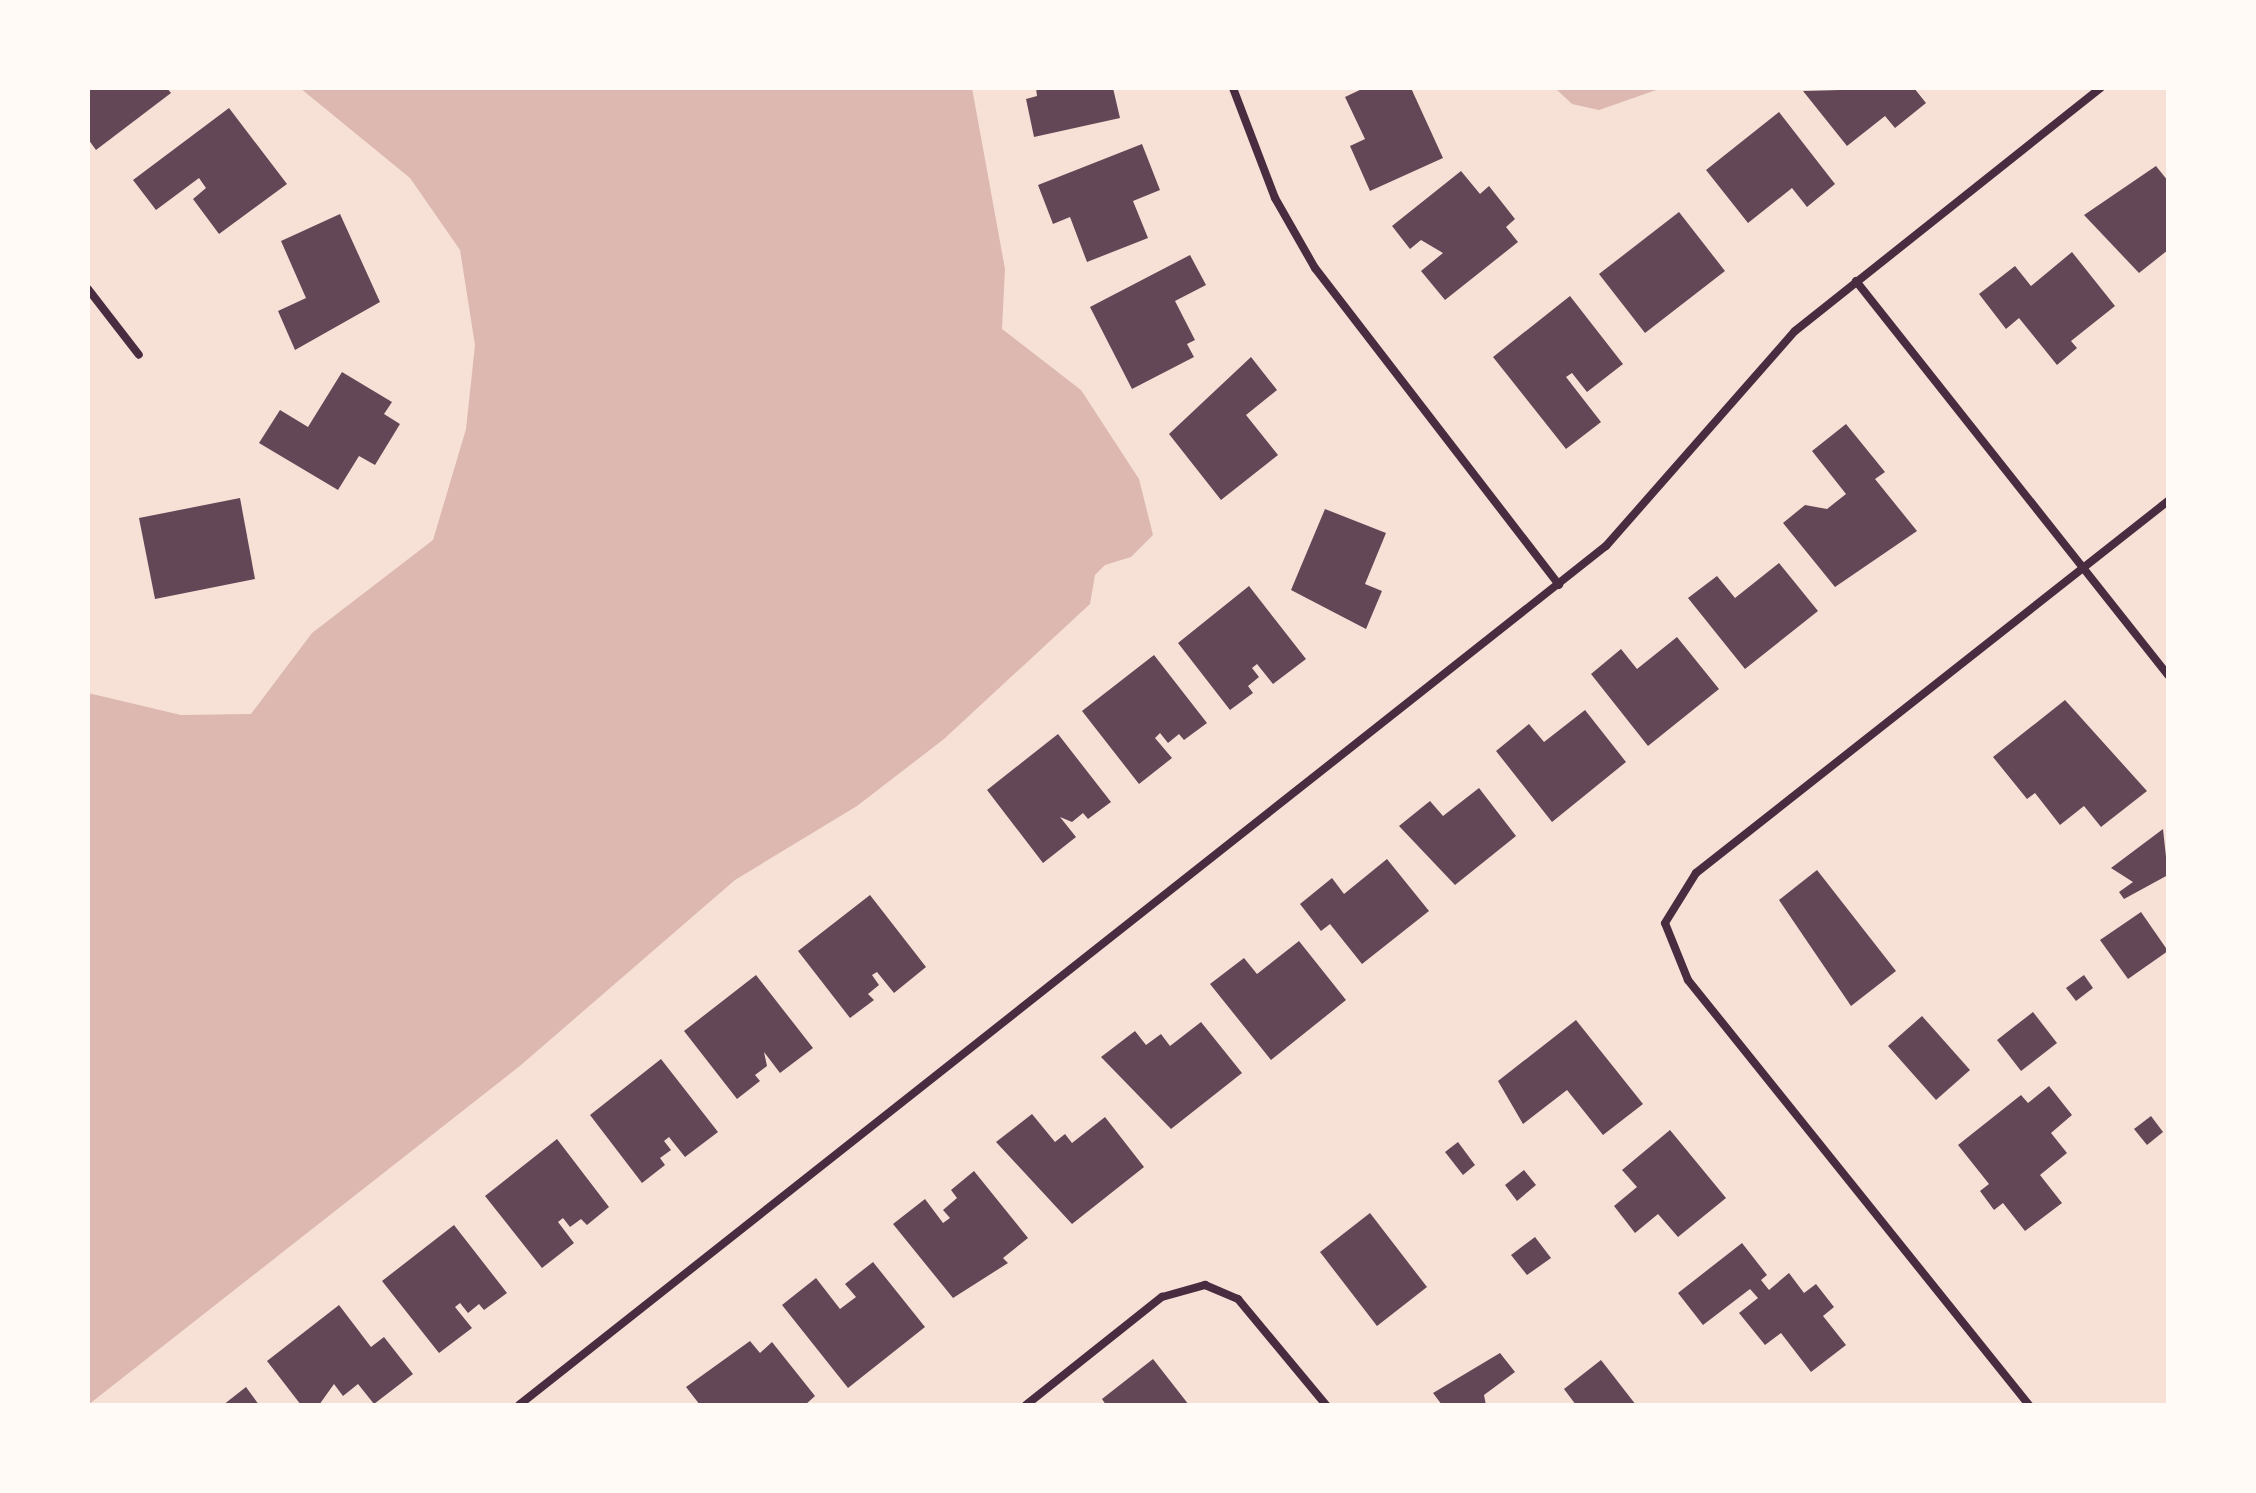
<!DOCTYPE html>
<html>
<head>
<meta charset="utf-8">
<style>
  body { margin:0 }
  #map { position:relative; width:2256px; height:1493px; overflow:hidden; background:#f7e1d7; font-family:"PT Sans Narrow",sans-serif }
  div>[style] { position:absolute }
  .water>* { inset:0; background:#dcb8b0 }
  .building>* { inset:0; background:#644757 }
  .minor>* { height:8px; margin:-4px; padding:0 4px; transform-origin:4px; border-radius:4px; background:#4a2c40 }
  span { translate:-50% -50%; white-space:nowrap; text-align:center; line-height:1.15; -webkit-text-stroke:6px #fffaf5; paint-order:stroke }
  .frame { position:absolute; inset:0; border:90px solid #fffaf5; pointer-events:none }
</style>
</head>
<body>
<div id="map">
  <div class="water">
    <i style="clip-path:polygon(300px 88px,972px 88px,1005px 269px,1002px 329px,1081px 390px,1139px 479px,1153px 535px,1131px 557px,1105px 565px,1095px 575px,1090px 604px,944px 739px,857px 806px,735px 880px,521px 1065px,88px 1405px,88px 693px,181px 715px,251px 714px,312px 633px,433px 540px,466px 429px,475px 345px,460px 250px,410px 178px)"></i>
    <i style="clip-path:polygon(1555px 88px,1662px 88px,1599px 110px,1572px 104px)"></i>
  </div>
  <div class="building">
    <i style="clip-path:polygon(88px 88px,167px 88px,171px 93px,96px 150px,88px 139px)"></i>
    <i style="clip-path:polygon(1036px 88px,1113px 88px,1120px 118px,1034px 137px,1026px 99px,1037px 96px)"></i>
    <i style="clip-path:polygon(1364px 88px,1411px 88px,1443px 158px,1370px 191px,1350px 146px,1365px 139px,1345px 97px)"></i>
    <i style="clip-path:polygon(1914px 88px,1926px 103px,1895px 128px,1885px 116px,1847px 146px,1803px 91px)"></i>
    <i style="clip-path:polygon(229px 108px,287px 184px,219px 234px,193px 199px,206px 188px,199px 178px,156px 210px,133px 180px)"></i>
    <i style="clip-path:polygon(1779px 112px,1835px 184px,1807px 207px,1792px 188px,1748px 223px,1706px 170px)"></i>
    <i style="clip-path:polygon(1142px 144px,1160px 190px,1133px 201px,1148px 238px,1087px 262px,1070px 217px,1053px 224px,1038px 185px)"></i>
    <i style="clip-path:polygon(2156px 166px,2168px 181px,2168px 250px,2139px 273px,2084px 215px)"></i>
    <i style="clip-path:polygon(1461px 171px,1480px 194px,1489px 186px,1515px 219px,1506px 227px,1518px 242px,1445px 300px,1421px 271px,1443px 253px,1421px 240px,1410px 249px,1392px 226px)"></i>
    <i style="clip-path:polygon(1679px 212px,1725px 271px,1645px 333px,1599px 274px)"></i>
    <i style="clip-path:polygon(340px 214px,380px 302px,295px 350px,278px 311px,306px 298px,281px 241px)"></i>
    <i style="clip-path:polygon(2072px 252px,2115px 306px,2071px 341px,2077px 348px,2057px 365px,2019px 318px,2006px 329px,1979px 294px,2015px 266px,2031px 286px)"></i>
    <i style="clip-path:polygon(1190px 255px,1206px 285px,1175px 301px,1195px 340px,1187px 344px,1194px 357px,1132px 389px,1090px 307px)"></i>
    <i style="clip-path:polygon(1570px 296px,1623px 364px,1587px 392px,1572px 373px,1566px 377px,1601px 422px,1566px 449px,1493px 357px)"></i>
    <i style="clip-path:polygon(1251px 357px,1277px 390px,1246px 415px,1278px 455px,1221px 500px,1169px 434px)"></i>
    <i style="clip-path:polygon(342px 372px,392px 402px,384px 414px,400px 424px,375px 465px,359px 456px,338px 490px,259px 443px,280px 410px,308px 427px)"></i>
    <i style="clip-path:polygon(1846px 424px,1885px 472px,1875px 479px,1917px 531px,1835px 587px,1783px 523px,1805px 505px,1827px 509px,1846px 494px,1812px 451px)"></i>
    <i style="clip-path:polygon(240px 498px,255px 579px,155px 599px,139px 518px)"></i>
    <i style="clip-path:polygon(1325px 509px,1386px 533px,1365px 584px,1382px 591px,1366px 629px,1291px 590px)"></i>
    <i style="clip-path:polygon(1779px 563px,1818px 611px,1745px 669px,1688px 598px,1717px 576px,1735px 598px)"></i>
    <i style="clip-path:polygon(1249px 586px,1306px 659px,1273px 684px,1257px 664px,1252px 668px,1259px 677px,1248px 686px,1253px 693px,1230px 710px,1178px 643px)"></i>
    <i style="clip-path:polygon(1677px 637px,1719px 689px,1648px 746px,1591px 674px,1621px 649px,1637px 669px)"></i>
    <i style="clip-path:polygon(1154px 655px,1207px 723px,1184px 740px,1179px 734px,1168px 743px,1160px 733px,1155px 738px,1172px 758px,1139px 784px,1082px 711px)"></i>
    <i style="clip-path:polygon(2065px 700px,2147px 791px,2101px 827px,2084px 806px,2060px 825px,2035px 793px,2027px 799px,1993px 757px)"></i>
    <i style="clip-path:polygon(1585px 710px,1626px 762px,1552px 822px,1496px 751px,1529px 724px,1544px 742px)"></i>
    <i style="clip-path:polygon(1058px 734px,1111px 802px,1088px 819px,1083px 813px,1072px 822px,1060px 817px,1076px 837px,1043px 863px,987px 790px)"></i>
    <i style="clip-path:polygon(1479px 788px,1516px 836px,1455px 885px,1399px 826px,1430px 801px,1443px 816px)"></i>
    <i style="clip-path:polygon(2163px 829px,2168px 875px,2124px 899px,2119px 892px,2133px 882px,2111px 868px)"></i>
    <i style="clip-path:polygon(1387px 859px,1429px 911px,1362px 964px,1330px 924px,1321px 931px,1300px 904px,1332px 878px,1344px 894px)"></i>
    <i style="clip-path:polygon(1817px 870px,1896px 971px,1851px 1006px,1779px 900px)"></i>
    <i style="clip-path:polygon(870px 895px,926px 967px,894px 993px,877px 972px,872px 975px,879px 985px,868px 994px,874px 1000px,850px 1018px,798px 951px)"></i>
    <i style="clip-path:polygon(2141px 912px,2168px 951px,2128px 979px,2100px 940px)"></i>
    <i style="clip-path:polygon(1299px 941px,1346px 1000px,1271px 1060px,1210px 984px,1244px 958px,1257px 974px)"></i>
    <i style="clip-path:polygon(756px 975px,813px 1048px,780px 1073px,764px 1052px,767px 1066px,755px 1075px,760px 1081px,737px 1099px,684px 1031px)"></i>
    <i style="clip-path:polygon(2084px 975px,2093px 988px,2076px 1001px,2066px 988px)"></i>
    <i style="clip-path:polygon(2033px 1012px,2057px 1043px,2021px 1071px,1997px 1040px)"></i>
    <i style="clip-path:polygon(1922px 1016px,1970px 1070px,1936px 1100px,1888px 1046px)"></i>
    <i style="clip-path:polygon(1576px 1020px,1643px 1104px,1603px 1135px,1567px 1090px,1523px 1124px,1498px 1081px)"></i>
    <i style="clip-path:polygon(1201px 1022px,1242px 1073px,1171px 1129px,1101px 1057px,1135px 1031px,1146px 1045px,1161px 1034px,1170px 1046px)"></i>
    <i style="clip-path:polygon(661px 1059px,718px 1132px,685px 1157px,669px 1137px,664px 1141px,671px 1150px,660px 1158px,665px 1165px,642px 1183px,590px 1115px)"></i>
    <i style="clip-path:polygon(2049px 1086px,2072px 1115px,2051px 1133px,2067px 1153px,2040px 1175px,2062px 1203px,2025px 1231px,2003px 1203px,1994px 1210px,1980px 1191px,1989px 1184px,1958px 1145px,2021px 1095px,2028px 1103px)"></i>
    <i style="clip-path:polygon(1032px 1114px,1055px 1142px,1065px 1134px,1072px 1143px,1105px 1117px,1144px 1167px,1072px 1224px,996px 1142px)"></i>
    <i style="clip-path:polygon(2151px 1116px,2163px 1132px,2147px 1145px,2134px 1129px)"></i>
    <i style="clip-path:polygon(1670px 1130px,1726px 1198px,1678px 1237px,1658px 1214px,1635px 1233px,1614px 1206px,1637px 1187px,1622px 1170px)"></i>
    <i style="clip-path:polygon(557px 1139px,609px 1207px,587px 1225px,581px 1219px,570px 1227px,563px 1218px,558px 1222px,574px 1243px,542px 1268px,485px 1196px)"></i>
    <i style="clip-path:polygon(1458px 1142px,1475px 1165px,1463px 1175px,1445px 1152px)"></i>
    <i style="clip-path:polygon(1524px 1170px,1536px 1185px,1517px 1201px,1505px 1185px)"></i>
    <i style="clip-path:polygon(974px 1171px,1028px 1238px,1003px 1258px,1008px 1263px,953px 1298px,893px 1224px,925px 1199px,943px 1223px,950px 1218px,943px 1210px,957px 1198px,951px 1190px)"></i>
    <i style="clip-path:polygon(1370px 1213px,1427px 1287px,1377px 1326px,1320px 1252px)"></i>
    <i style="clip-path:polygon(454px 1225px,507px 1293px,484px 1310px,479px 1304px,468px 1313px,460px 1303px,455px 1307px,472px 1328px,439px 1353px,382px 1281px)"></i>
    <i style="clip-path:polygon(1535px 1237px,1551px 1258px,1527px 1275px,1511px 1255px)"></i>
    <i style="clip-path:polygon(1742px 1243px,1767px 1275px,1761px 1280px,1769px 1290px,1789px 1273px,1804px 1293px,1816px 1284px,1834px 1307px,1823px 1316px,1846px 1345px,1811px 1372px,1781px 1333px,1765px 1345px,1739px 1313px,1758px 1298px,1750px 1289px,1703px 1325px,1678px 1293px)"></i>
    <i style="clip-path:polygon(873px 1262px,925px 1327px,848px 1388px,782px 1305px,816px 1278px,840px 1309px,856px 1297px,845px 1284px)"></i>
    <i style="clip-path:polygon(339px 1305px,371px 1347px,384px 1337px,413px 1374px,374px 1404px,358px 1384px,343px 1396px,334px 1384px,319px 1405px,301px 1405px,267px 1361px)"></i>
    <i style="clip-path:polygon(750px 1341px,760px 1353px,772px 1342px,815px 1396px,805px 1405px,700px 1405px,686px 1387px)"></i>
    <i style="clip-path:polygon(1500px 1353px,1515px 1372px,1484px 1395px,1486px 1405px,1442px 1405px,1433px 1393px)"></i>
    <i style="clip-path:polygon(1153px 1359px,1189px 1405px,1106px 1405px,1102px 1399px)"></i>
    <i style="clip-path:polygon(1601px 1360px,1636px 1405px,1576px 1405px,1564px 1389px)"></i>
    <i style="clip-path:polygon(246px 1387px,259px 1405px,223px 1405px)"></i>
  </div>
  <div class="minor">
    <i style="left:1233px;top:88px;width:118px;rotate:69.1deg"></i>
    <i style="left:1275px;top:198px;width:81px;rotate:60.3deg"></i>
    <i style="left:1315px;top:268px;width:400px;rotate:52.4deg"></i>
    <i style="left:1856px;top:281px;width:503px;rotate:51.63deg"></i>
    <i style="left:88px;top:289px;width:83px;rotate:52.3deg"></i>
    <i style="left:519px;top:1405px;width:1385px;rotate:-38.32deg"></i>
    <i style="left:1606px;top:546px;width:286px;rotate:-48.7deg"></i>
    <i style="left:1795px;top:331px;width:391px;rotate:-38.5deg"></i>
    <i style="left:1026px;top:1405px;width:174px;rotate:-38.5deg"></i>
    <i style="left:1162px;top:1297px;width:45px;rotate:-15.6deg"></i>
    <i style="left:1205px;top:1285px;width:36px;rotate:23deg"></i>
    <i style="left:1238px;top:1299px;width:138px;rotate:50.3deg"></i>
    <i style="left:2029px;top:1405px;width:545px;rotate:-128.74deg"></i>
    <i style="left:1688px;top:980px;width:61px;rotate:-112deg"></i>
    <i style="left:1665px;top:923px;width:59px;rotate:-58.2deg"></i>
    <i style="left:1696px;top:873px;width:601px;rotate:-38.24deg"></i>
  </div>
  <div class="frame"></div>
</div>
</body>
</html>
